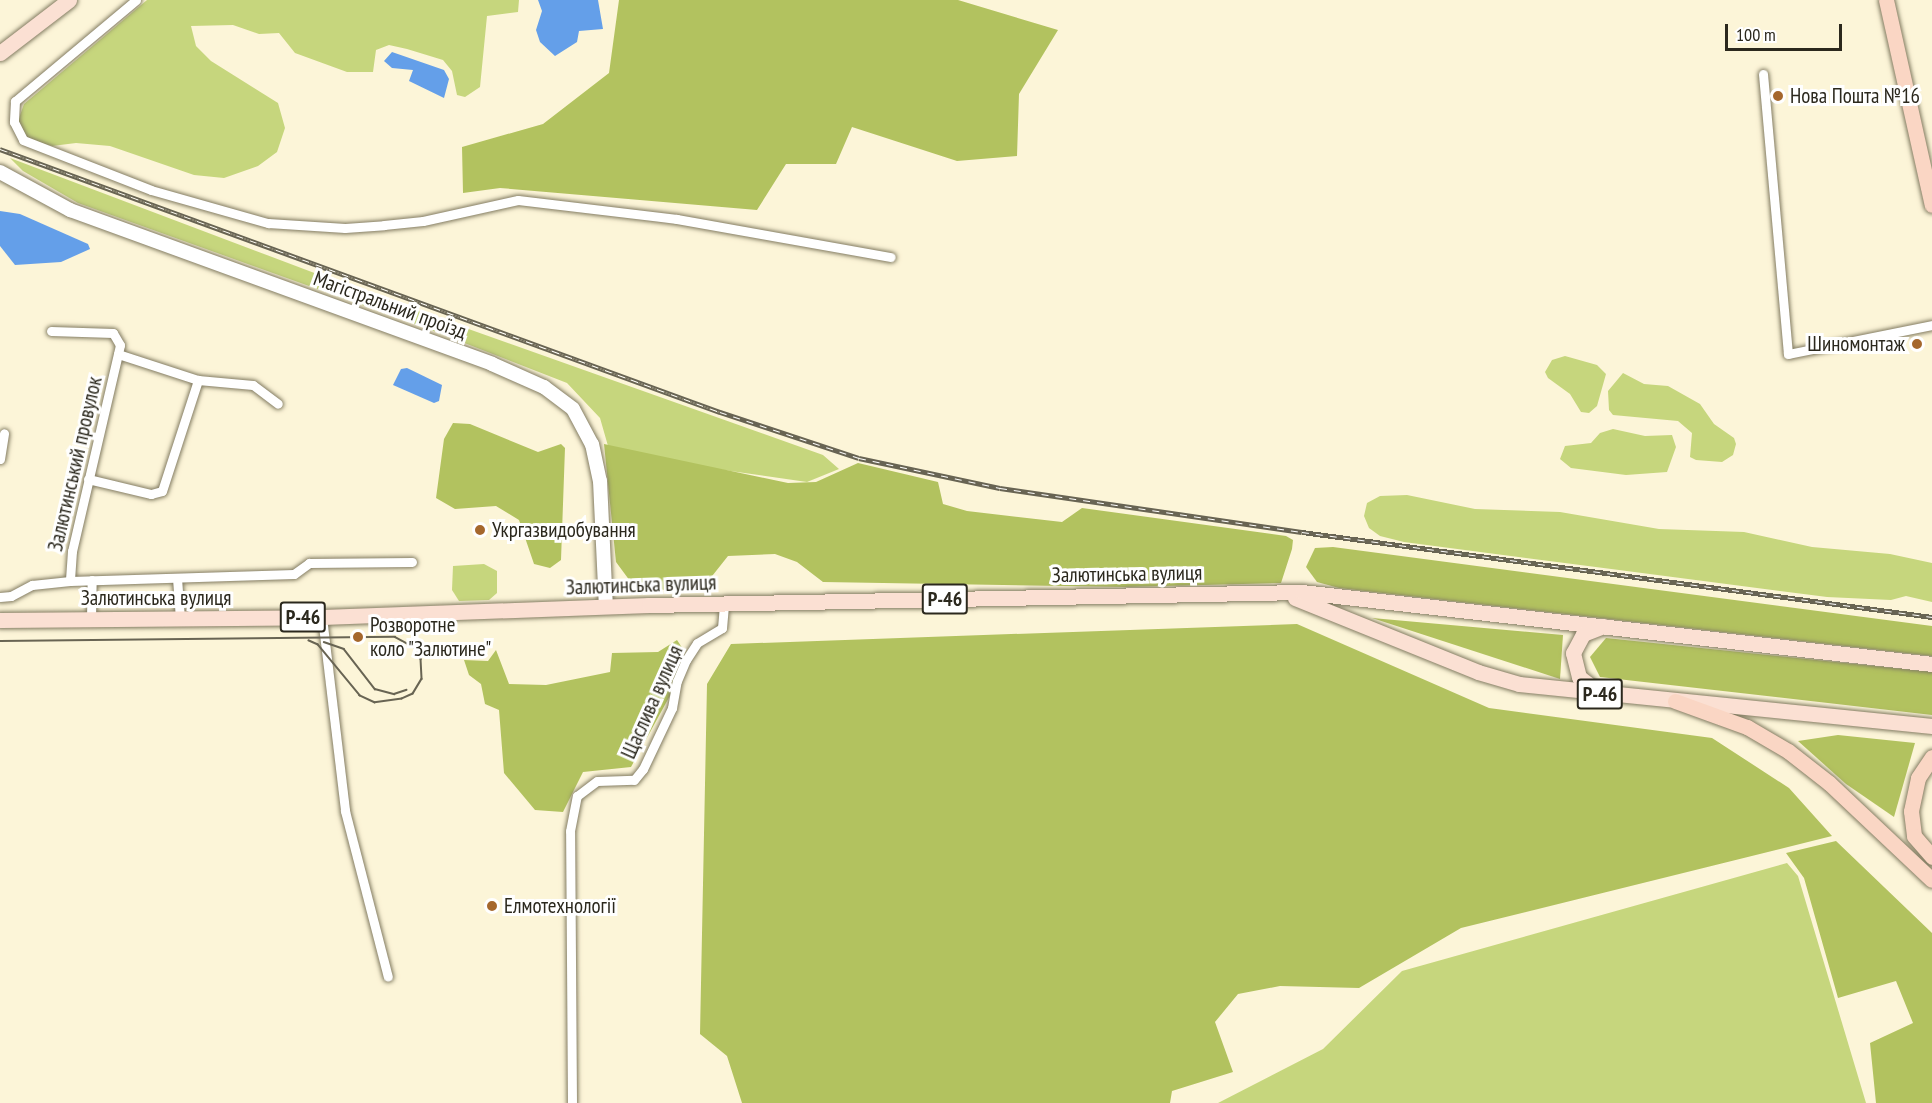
<!DOCTYPE html>
<html>
<head>
<meta charset="utf-8">
<style>
  body { margin:0 }
  #map { position:relative; width:1932px; height:1103px; overflow:hidden; background:#fcf5d8; font-family:"PT Sans Narrow",sans-serif }
  div>[style] { position:absolute }
  .green>* { inset:0; background:#c6d67d }
  .forest>* { inset:0; background:#b2c25f }
  .water>* { inset:0; background:#649fe9 }
  .roads { filter:drop-shadow(0 0 2px #837c62) drop-shadow(0 0 2px #837c62) }
  .minor>* { height:9px; margin:-4.5px; padding:0 4.5px; transform-origin:4.5px; border-radius:4.5px; background:#fff }
  .secondary>* { height:14px; margin:-7px; padding:0 7px; transform-origin:7px; border-radius:7px; background:#fff }
  .primary>* { height:15px; margin:-7.5px; padding:0 7.5px; transform-origin:7.5px; border-radius:7.5px; background:#fbe0d3 }
  .trunk>* { height:15px; margin:-7.5px; padding:0 7.5px; transform-origin:7.5px; border-radius:7.5px; background:#fad6c4 }
  .tram>* { height:1.5px; margin:-0.75px; padding:0 0.75px; transform-origin:0.75px; border-radius:0.75px; background:#686453 }
  .rail>* { height:4.5px; margin-top:-2.25px; transform-origin:0; background:repeating-linear-gradient(90deg,#fff 0 7px,#686453 0 14px); box-sizing:border-box; border-block:2px solid #686453 }
  .dots>* { width:16px; height:16px; translate:-50% -50%; box-sizing:border-box; border:3px solid #fff; border-radius:50% }
  span { translate:-50% -50%; white-space:nowrap; text-align:center; line-height:1.15; -webkit-text-stroke:6px #fff; paint-order:stroke }
  .shield-label span { padding:2px 4px; background:#fff; border:2px solid; border-radius:4px; -webkit-text-stroke-width:0 }
  .shield-label { font-size:20px; color:#2b281d; font-weight:700 }
  .poi-label { font-size:21px; color:#2b281d }
  .left { translate:0 -50%; text-align:left }
  .right { translate:-100% -50%; text-align:right }
  .street-label { font-size:21px; color:#2b281d }
  .scale { position:absolute; left:1725px; top:24px; width:117px; height:27px; box-sizing:border-box; border:3px solid #2b281d; border-top:0; padding-left:8px; font-size:18px; line-height:21px; white-space:nowrap; color:#2b281d; -webkit-text-stroke:4px #fff; paint-order:stroke }
</style>
</head>
<body>
<div id="map">
  <div class="green">
    <i style="clip-path:polygon(147px 0,519px 0,518px 12px,487px 16px,480px 87px,465px 97px,457px 95px,452px 71px,443px 60px,407px 49px,389px 45px,376px 50px,373px 72px,347px 72px,295px 53px,279px 33px,259px 34px,233px 25px,191px 26px,196px 46px,211px 61px,278px 103px,285px 128px,277px 152px,258px 166px,224px 178px,194px 175px,110px 146px,76px 143px,52px 146px,28px 139px,18px 121px,24px 104px)"></i>
    <i style="clip-path:polygon(10px 158px,370px 294px,823px 455px,839px 469px,807px 482px,674px 463px,608px 446px,600px 418px,567px 383px,426px 328px,78px 203px,23px 171px)"></i>
    <i style="clip-path:polygon(1565px 356px,1597px 365px,1606px 374px,1597px 406px,1589px 413px,1581px 412px,1570px 394px,1548px 378px,1545px 372px,1552px 360px)"></i>
    <i style="clip-path:polygon(1623px 373px,1644px 384px,1668px 386px,1700px 404px,1714px 424px,1734px 438px,1736px 444px,1733px 455px,1722px 462px,1696px 460px,1690px 457px,1692px 433px,1678px 421px,1613px 415px,1609px 410px,1608px 391px)"></i>
    <i style="clip-path:polygon(1613px 429px,1645px 436px,1672px 435px,1676px 447px,1667px 472px,1626px 475px,1571px 468px,1560px 459px,1565px 446px,1591px 443px,1600px 433px)"></i>
    <i style="clip-path:polygon(1407px 495px,1475px 509px,1560px 512px,1659px 529px,1744px 532px,1812px 547px,1890px 554px,1932px 563px,1932px 602px,1906px 596px,1891px 600px,1827px 597px,1619px 570px,1404px 542px,1380px 536px,1369px 528px,1364px 516px,1367px 503px,1380px 496px)"></i>
    <i style="clip-path:polygon(484px 564px,497px 571px,497px 593px,489px 600px,459px 601px,452px 590px,453px 566px)"></i>
    <i style="clip-path:polygon(1787px 863px,1798px 876px,1866px 1103px,1218px 1103px,1323px 1049px,1402px 971px)"></i>
  </div>
  <div class="forest">
    <i style="clip-path:polygon(619px 0,958px 0,1058px 30px,1019px 94px,1017px 156px,957px 161px,852px 127px,836px 164px,786px 164px,757px 210px,500px 188px,463px 193px,462px 147px,543px 124px,609px 73px)"></i>
    <i style="clip-path:polygon(453px 423px,470px 424px,538px 452px,561px 444px,565px 448px,561px 560px,550px 568px,534px 564px,519px 520px,496px 506px,455px 509px,436px 498px,444px 439px)"></i>
    <i style="clip-path:polygon(604px 444px,788px 483px,816px 482px,858px 463px,938px 482px,943px 504px,967px 511px,1062px 522px,1082px 508px,1286px 536px,1293px 540px,1292px 549px,1281px 583px,1124px 587px,823px 582px,797px 562px,775px 554px,728px 556px,701px 590px,668px 591px,630px 581px,616px 562px)"></i>
    <i style="clip-path:polygon(1333px 547px,1932px 626px,1932px 656px,1339px 588px,1317px 582px,1306px 567px,1315px 548px)"></i>
    <i style="clip-path:polygon(1372px 618px,1563px 635px,1560px 679px)"></i>
    <i style="clip-path:polygon(1297px 624px,1489px 708px,1712px 738px,1789px 788px,1832px 836px,1461px 928px,1359px 988px,1280px 986px,1238px 994px,1215px 1022px,1233px 1072px,1172px 1091px,1170px 1103px,742px 1103px,727px 1056px,700px 1034px,707px 684px,731px 644px)"></i>
    <i style="clip-path:polygon(1606px 638px,1932px 672px,1932px 715px,1600px 677px,1590px 657px)"></i>
    <i style="clip-path:polygon(677px 640px,683px 649px,684px 670px,631px 767px,583px 772px,563px 812px,535px 810px,504px 773px,499px 710px,485px 704px,481px 684px,469px 675px,464px 660px,488px 661px,496px 650px,509px 684px,546px 685px,610px 672px,612px 653px,658px 652px)"></i>
    <i style="clip-path:polygon(1838px 735px,1915px 743px,1894px 817px,1846px 784px,1798px 741px)"></i>
    <i style="clip-path:polygon(1836px 841px,1932px 933px,1932px 1103px,1876px 1103px,1870px 1043px,1913px 1023px,1896px 981px,1838px 998px,1804px 878px,1786px 853px)"></i>
  </div>
  <div class="water">
    <i style="clip-path:polygon(538px 0,598px 0,603px 29px,579px 31px,577px 42px,555px 56px,540px 42px,536px 30px,542px 11px)"></i>
    <i style="clip-path:polygon(392px 52px,444px 70px,449px 79px,444px 98px,409px 81px,413px 70px,392px 68px,384px 61px)"></i>
    <i style="clip-path:polygon(0 211px,20px 214px,88px 244px,90px 249px,61px 262px,15px 265px,0 246px)"></i>
    <i style="clip-path:polygon(407px 368px,442px 385px,439px 401px,434px 403px,393px 385px,401px 369px)"></i>
  </div>
  <div class="roads">
    <div class="minor">
      <i style="left:136px;top:0;width:158px;rotate:140.1deg"></i>
      <i style="left:15px;top:101px;width:21px;rotate:93deg"></i>
      <i style="left:14px;top:122px;width:20px;rotate:63deg"></i>
      <i style="left:23px;top:140px;width:137px;rotate:21.3deg"></i>
      <i style="left:151px;top:190px;width:122px;rotate:15.8deg"></i>
      <i style="left:268px;top:223px;width:77px;rotate:3.7deg"></i>
      <i style="left:345px;top:228px;width:39px;rotate:-4deg"></i>
      <i style="left:384px;top:225px;width:39px;rotate:-6deg"></i>
      <i style="left:423px;top:221px;width:97px;rotate:-12.5deg"></i>
      <i style="left:518px;top:200px;width:160px;rotate:6.8deg"></i>
      <i style="left:677px;top:219px;width:217px;rotate:10.1deg"></i>
      <i style="left:1763px;top:74px;width:281px;rotate:84.9deg"></i>
      <i style="left:1788px;top:354px;width:147px;rotate:-11.4deg"></i>
      <i style="left:51px;top:331px;width:62px;rotate:1.8deg"></i>
      <i style="left:113px;top:333px;width:14px;rotate:60deg"></i>
      <i style="left:120px;top:345px;width:212px;rotate:103.1deg"></i>
      <i style="left:72px;top:551px;width:30px;rotate:94deg"></i>
      <i style="left:118px;top:354px;width:84px;rotate:18deg"></i>
      <i style="left:198px;top:380px;width:55px;rotate:5.2deg"></i>
      <i style="left:253px;top:385px;width:31px;rotate:37deg"></i>
      <i style="left:0;top:459px;width:26px;rotate:-81deg"></i>
      <i style="left:88px;top:479px;width:65px;rotate:13.4deg"></i>
      <i style="left:151px;top:494px;width:11px;rotate:-15deg"></i>
      <i style="left:162px;top:491px;width:117px;rotate:-72deg"></i>
      <i style="left:177px;top:578px;width:41px;rotate:85.8deg"></i>
      <i style="left:0;top:597px;width:11px;rotate:-5deg"></i>
      <i style="left:11px;top:596px;width:24px;rotate:-28deg"></i>
      <i style="left:32px;top:585px;width:38px;rotate:-6deg"></i>
      <i style="left:70px;top:581px;width:224px;rotate:-1.8deg"></i>
      <i style="left:294px;top:574px;width:19px;rotate:-36deg"></i>
      <i style="left:309px;top:563px;width:103px;rotate:-0.6deg"></i>
      <i style="left:322px;top:617px;width:195px;rotate:83.2deg"></i>
      <i style="left:345px;top:811px;width:171px;rotate:75.5deg"></i>
      <i style="left:91px;top:619px;width:39px;rotate:-89deg"></i>
      <i style="left:572px;top:1103px;width:272px;rotate:-90.4deg"></i>
      <i style="left:570px;top:831px;width:36px;rotate:-79deg"></i>
      <i style="left:577px;top:796px;width:25px;rotate:-37deg"></i>
      <i style="left:597px;top:781px;width:37px;rotate:-2deg"></i>
      <i style="left:634px;top:780px;width:14px;rotate:-51deg"></i>
      <i style="left:643px;top:769px;width:68px;rotate:-64.6deg"></i>
      <i style="left:672px;top:708px;width:27px;rotate:-80deg"></i>
      <i style="left:677px;top:681px;width:23px;rotate:-67deg"></i>
      <i style="left:686px;top:660px;width:20px;rotate:-57deg"></i>
      <i style="left:697px;top:643px;width:29px;rotate:-31deg"></i>
      <i style="left:722px;top:628px;width:24px;rotate:-85deg"></i>
    </div>
    <div class="secondary">
      <i style="left:0;top:172px;width:80px;rotate:28.5deg"></i>
      <i style="left:70px;top:210px;width:449px;rotate:20deg"></i>
      <i style="left:492px;top:364px;width:57px;rotate:23.9deg"></i>
      <i style="left:544px;top:387px;width:36px;rotate:37deg"></i>
      <i style="left:573px;top:409px;width:40px;rotate:62deg"></i>
      <i style="left:592px;top:444px;width:38px;rotate:78deg"></i>
      <i style="left:600px;top:481px;width:126px;rotate:87.3deg"></i>
    </div>
    <div class="primary">
      <i style="left:0;top:53px;width:87px;rotate:-37.5deg"></i>
      <i style="left:1295px;top:598px;width:197px;rotate:22deg"></i>
      <i style="left:1478px;top:672px;width:43px;rotate:16.3deg"></i>
      <i style="left:1519px;top:684px;width:415px;rotate:5.8deg"></i>
      <i style="left:0;top:620px;width:322px;rotate:-0.5deg"></i>
      <i style="left:322px;top:617px;width:327px;rotate:-2.1deg"></i>
      <i style="left:649px;top:605px;width:653px;rotate:-1.14deg"></i>
      <i style="left:1302px;top:592px;width:634px;rotate:6.52deg"></i>
      <i style="left:1600px;top:693px;width:26px;rotate:-143deg"></i>
      <i style="left:1579px;top:677px;width:25px;rotate:-104deg"></i>
      <i style="left:1573px;top:653px;width:21px;rotate:-62deg"></i>
      <i style="left:1583px;top:634px;width:22px;rotate:-21deg"></i>
    </div>
    <div class="trunk">
      <i style="left:1886px;top:0;width:210px;rotate:77.4deg"></i>
      <i style="left:1675px;top:701px;width:77px;rotate:19.9deg"></i>
      <i style="left:1747px;top:727px;width:48px;rotate:30.3deg"></i>
      <i style="left:1788px;top:751px;width:52px;rotate:38deg"></i>
      <i style="left:1829px;top:783px;width:141px;rotate:43.3deg"></i>
      <i style="left:1932px;top:757px;width:25px;rotate:124deg"></i>
      <i style="left:1918px;top:778px;width:34px;rotate:102deg"></i>
      <i style="left:1911px;top:811px;width:25px;rotate:83deg"></i>
      <i style="left:1914px;top:836px;width:28px;rotate:49deg"></i>
    </div>
  </div>
  <div class="tram">
    <i style="left:0;top:641px;width:395px;rotate:-0.6deg"></i>
    <i style="left:395px;top:637px;width:21px;rotate:28deg"></i>
    <i style="left:414px;top:647px;width:14px;rotate:60deg"></i>
    <i style="left:421px;top:659px;width:20px;rotate:87deg"></i>
    <i style="left:422px;top:679px;width:17px;rotate:121deg"></i>
    <i style="left:413px;top:694px;width:12px;rotate:156deg"></i>
    <i style="left:402px;top:699px;width:27px;rotate:172deg"></i>
    <i style="left:375px;top:703px;width:17px;rotate:-155deg"></i>
    <i style="left:360px;top:696px;width:66px;rotate:-129.5deg"></i>
    <i style="left:318px;top:645px;width:10px;rotate:-156deg"></i>
    <i style="left:324px;top:642px;width:21px;rotate:19deg"></i>
    <i style="left:344px;top:649px;width:51px;rotate:52.2deg"></i>
    <i style="left:375px;top:689px;width:20px;rotate:15deg"></i>
    <i style="left:394px;top:694px;width:13px;rotate:-18deg"></i>
  </div>
  <div class="rail">
    <i style="left:0;top:149px;width:767px;rotate:20.07deg"></i>
    <i style="left:720px;top:412px;width:146px;rotate:18.3deg"></i>
    <i style="left:859px;top:458px;width:144px;rotate:12deg"></i>
    <i style="left:1000px;top:488px;width:305px;rotate:8.3deg"></i>
    <i style="left:1302px;top:532px;width:636px;rotate:7.68deg"></i>
  </div>
  <div class="dots">
    <i style="left:1778px;top:96px;background:#a5672c"></i>
    <i style="left:1917px;top:344px;background:#a5672c"></i>
    <i style="left:480px;top:530px;background:#a5672c"></i>
    <i style="left:358px;top:637px;background:#a5672c"></i>
    <i style="left:492px;top:906px;background:#a5672c"></i>
  </div>
  <div class="shield-label">
    <span style="left:945px;top:599px">Р-46</span>
    <span style="left:303px;top:617px">Р-46</span>
    <span style="left:1600px;top:694px">Р-46</span>
  </div>
  <div class="poi-label">
    <span class="left" style="left:1790px;top:96px">Нова Пошта №16</span>
    <span class="right" style="left:1905px;top:344px">Шиномонтаж</span>
    <span class="left" style="left:492px;top:530px">Укргазвидобування</span>
    <span class="left" style="left:370px;top:637px">Розворотне<br>коло "Залютине"</span>
    <span class="left" style="left:504px;top:906px">Елмотехнології</span>
  </div>
  <div class="street-label">
    <span style="left:390px;top:305px;rotate:20deg">Магістральний проїзд</span>
    <span style="left:75px;top:464px;rotate:-77deg">Залютинський провулок</span>
    <span style="left:1127px;top:574px;rotate:-1deg">Залютинська вулиця</span>
    <span style="left:641px;top:585px;rotate:-2deg">Залютинська вулиця</span>
    <span style="left:156px;top:598px">Залютинська вулиця</span>
    <span style="left:652px;top:702px;rotate:-66deg">Щаслива вулиця</span>
  </div>
  <div class="scale">100 m</div>
</div>
</body>
</html>
